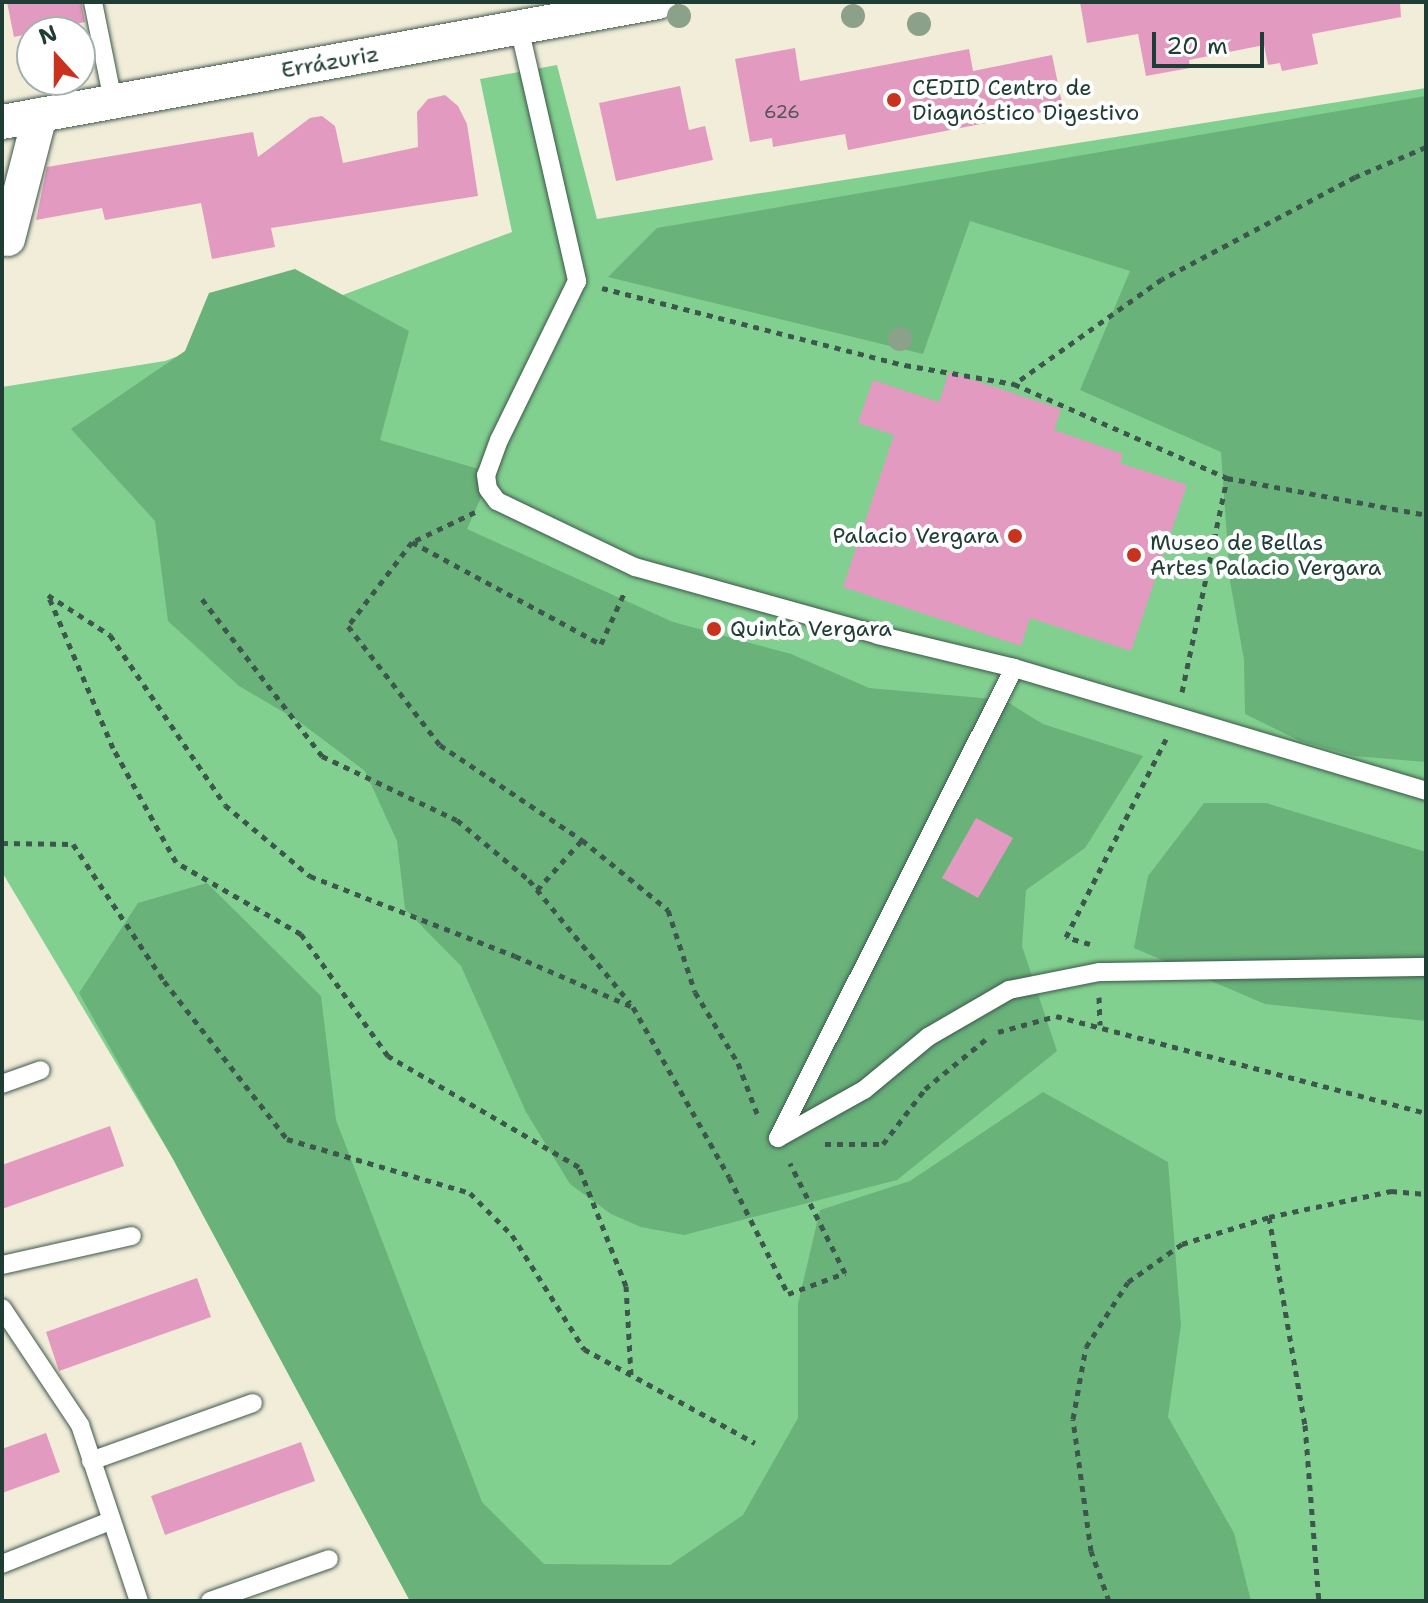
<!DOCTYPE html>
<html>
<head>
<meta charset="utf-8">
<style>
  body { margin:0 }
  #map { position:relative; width:1428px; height:1603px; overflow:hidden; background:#f1edd8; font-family:"Shantell Sans",sans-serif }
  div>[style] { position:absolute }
  .green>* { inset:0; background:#82d08f }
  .forest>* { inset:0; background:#69b27a }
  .building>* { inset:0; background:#e39ac0 }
  .path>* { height:5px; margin-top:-2.5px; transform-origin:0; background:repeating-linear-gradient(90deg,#3e574d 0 6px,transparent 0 12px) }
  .roads { filter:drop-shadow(0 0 2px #3e574d) drop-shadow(0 0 2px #3e574d) }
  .service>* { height:18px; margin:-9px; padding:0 9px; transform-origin:9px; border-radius:9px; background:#fff }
  .minor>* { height:34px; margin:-17px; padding:0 17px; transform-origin:17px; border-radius:17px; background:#fff }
  .trees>* { width:24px; height:24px; margin:-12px; border-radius:50%; background:#8ba18a }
  .dots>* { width:22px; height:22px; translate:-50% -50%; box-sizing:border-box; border:4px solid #fff; border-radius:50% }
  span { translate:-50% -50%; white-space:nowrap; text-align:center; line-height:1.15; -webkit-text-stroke:8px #fff; paint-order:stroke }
  .number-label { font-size:18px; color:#505457 }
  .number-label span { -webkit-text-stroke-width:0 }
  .street-label { font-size:22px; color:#1f3d34 }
  .poi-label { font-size:22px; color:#1f3d34 }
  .left { translate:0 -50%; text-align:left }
  .right { translate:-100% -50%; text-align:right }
  .frame { position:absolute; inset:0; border:4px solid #1f3d34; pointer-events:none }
  .north { position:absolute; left:16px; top:16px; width:80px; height:80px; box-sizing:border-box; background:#fff; border:2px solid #a5b1ae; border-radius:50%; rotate:339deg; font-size:22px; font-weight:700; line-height:32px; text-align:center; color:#1f3d34 }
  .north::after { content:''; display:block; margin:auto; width:28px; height:36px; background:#c8321e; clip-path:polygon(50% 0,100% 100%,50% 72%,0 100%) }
  .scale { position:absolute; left:1152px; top:32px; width:112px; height:36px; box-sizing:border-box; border:4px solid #1f3d34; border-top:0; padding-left:10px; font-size:24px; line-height:28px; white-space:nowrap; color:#1f3d34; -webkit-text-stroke:6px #fff; paint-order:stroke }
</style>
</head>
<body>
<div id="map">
  <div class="green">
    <i style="clip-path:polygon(557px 65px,597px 219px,1426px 88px,1426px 1601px,410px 1601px,173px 1159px,2px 872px,2px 387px,165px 361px,512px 232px,480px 79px)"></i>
  </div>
  <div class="forest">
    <i style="clip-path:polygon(1426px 96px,1426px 762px,1354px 756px,1300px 741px,1245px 714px,1244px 660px,1230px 581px,1221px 452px,1080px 390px,1130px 271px,970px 221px,923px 354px,608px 277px,657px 228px)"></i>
    <i style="clip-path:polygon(295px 269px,409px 331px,380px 440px,492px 473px,467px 529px,673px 622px,791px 654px,869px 688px,1004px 700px,1043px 724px,1143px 756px,1085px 848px,1026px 890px,1022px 946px,1057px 1051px,897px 1180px,684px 1235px,641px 1227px,611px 1214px,570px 1184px,526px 1112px,461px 966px,405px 909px,397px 841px,365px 771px,297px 720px,239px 686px,168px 621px,155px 521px,71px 429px,185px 351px,209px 293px)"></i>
    <i style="clip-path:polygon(1204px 803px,1266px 803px,1426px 852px,1426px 1021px,1265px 1004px,1134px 948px,1148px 876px)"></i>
    <i style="clip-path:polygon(207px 883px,321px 996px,336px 1120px,482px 1502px,544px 1564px,670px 1565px,743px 1515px,798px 1418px,798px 1304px,820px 1210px,910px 1181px,1043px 1092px,1168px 1162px,1181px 1325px,1168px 1417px,1234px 1533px,1251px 1601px,410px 1601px,173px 1159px,79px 993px,138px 903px)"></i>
  </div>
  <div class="building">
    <i style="clip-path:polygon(7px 2px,81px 2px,85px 22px,14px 37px)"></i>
    <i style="clip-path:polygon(1080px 2px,1400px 2px,1401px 17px,1312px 34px,1318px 64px,1282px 71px,1280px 63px,1268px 65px,1264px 45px,1189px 60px,1190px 68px,1146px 76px,1138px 34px,1087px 43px)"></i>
    <i style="clip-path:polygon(795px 48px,800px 81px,969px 49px,973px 71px,1052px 55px,1063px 108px,848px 150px,845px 134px,773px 147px,772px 138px,750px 142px,735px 59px)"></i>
    <i style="clip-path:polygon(680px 86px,689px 130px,705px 126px,713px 160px,616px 181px,599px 103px)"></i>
    <i style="clip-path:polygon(445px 95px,458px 106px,467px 124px,478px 196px,271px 228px,275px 247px,212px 259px,201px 203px,105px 220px,102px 208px,36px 220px,47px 167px,253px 132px,258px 157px,310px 118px,322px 116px,335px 126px,343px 163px,418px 147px,417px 112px,428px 99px)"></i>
    <i style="clip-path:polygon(949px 372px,1061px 409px,1054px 430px,1123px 454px,1120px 463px,1187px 485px,1131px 651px,1030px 618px,1021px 646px,843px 587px,894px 435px,858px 423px,873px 380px,939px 402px)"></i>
    <i style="clip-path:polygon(976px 818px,1013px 838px,978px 898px,942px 878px)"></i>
    <i style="clip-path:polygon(110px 1126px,124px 1166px,2px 1209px,2px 1165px)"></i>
    <i style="clip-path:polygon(197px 1278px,211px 1317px,59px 1371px,46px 1332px)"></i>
    <i style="clip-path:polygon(46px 1433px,60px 1472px,2px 1493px,2px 1449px)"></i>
    <i style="clip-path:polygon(301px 1442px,315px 1481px,165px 1535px,151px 1496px)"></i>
  </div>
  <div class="path">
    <i style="left:1426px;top:147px;width:77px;rotate:157.1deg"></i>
    <i style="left:1355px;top:177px;width:218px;rotate:152.1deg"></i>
    <i style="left:1162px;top:279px;width:181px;rotate:144.6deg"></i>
    <i style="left:1014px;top:384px;width:233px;rotate:23.8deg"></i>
    <i style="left:1227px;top:478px;width:202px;rotate:10.5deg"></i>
    <i style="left:602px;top:288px;width:313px;rotate:14.3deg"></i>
    <i style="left:905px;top:365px;width:111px;rotate:9.9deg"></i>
    <i style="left:475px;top:512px;width:70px;rotate:154.5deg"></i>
    <i style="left:412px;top:542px;width:215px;rotate:28.4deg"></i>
    <i style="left:601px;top:644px;width:58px;rotate:-65.6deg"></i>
    <i style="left:412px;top:542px;width:106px;rotate:127.3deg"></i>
    <i style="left:348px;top:626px;width:150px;rotate:52.3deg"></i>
    <i style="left:440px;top:745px;width:171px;rotate:33.8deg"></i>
    <i style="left:582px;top:840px;width:111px;rotate:39.1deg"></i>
    <i style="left:668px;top:910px;width:86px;rotate:71.8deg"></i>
    <i style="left:695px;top:992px;width:83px;rotate:58.8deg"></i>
    <i style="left:738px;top:1063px;width:57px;rotate:69.3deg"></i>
    <i style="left:202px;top:599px;width:198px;rotate:52.6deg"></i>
    <i style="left:322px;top:756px;width:149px;rotate:25.4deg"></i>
    <i style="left:457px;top:820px;width:94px;rotate:39.8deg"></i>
    <i style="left:529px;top:880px;width:159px;rotate:50.6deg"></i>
    <i style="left:1182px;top:692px;width:219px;rotate:-78.1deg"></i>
    <i style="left:2px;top:843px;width:71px;rotate:0.8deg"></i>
    <i style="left:73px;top:844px;width:164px;rotate:56.4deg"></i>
    <i style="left:164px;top:981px;width:200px;rotate:52.1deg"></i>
    <i style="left:287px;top:1139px;width:191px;rotate:16.4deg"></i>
    <i style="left:470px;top:1193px;width:59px;rotate:45deg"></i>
    <i style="left:512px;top:1235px;width:135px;rotate:57.7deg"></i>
    <i style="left:584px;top:1349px;width:195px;rotate:28.8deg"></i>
    <i style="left:537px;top:890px;width:67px;rotate:-48deg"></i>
    <i style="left:1090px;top:944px;width:25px;rotate:-164deg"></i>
    <i style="left:1066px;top:937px;width:222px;rotate:-63.2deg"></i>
    <i style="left:1099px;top:997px;width:28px;rotate:88deg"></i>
    <i style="left:998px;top:1032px;width:60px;rotate:-15.4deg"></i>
    <i style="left:1056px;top:1016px;width:383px;rotate:14.7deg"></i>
    <i style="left:825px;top:1144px;width:58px"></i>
    <i style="left:883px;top:1144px;width:69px;rotate:-52.6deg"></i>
    <i style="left:925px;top:1089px;width:79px;rotate:-39.3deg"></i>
    <i style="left:1269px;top:1217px;width:211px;rotate:80.2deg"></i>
    <i style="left:1305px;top:1425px;width:177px;rotate:85.5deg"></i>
    <i style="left:631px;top:1375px;width:89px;rotate:-93.2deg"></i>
    <i style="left:626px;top:1286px;width:128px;rotate:-111.6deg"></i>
    <i style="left:579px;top:1167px;width:221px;rotate:-149.8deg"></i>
    <i style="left:388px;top:1056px;width:150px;rotate:-125.5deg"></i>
    <i style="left:301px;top:934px;width:144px;rotate:-150.1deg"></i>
    <i style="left:176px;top:862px;width:130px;rotate:-118.9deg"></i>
    <i style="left:113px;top:748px;width:166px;rotate:-113deg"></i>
    <i style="left:48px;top:595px;width:74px;rotate:32.8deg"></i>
    <i style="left:110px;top:635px;width:205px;rotate:55.9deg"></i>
    <i style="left:225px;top:805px;width:111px;rotate:39.9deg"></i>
    <i style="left:310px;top:876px;width:220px;rotate:21.3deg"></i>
    <i style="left:515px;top:956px;width:129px;rotate:23.4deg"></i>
    <i style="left:633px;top:1007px;width:195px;rotate:60.5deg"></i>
    <i style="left:729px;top:1177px;width:131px;rotate:63.2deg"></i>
    <i style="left:788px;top:1294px;width:61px;rotate:-20.2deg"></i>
    <i style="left:845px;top:1273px;width:123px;rotate:-116.6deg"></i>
    <i style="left:1109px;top:1601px;width:53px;rotate:-109.8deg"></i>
    <i style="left:1091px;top:1551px;width:133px;rotate:-97.8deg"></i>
    <i style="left:1073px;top:1419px;width:73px;rotate:-79.8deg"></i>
    <i style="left:1086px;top:1347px;width:77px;rotate:-57.1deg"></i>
    <i style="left:1128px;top:1282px;width:66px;rotate:-35.1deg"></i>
    <i style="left:1182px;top:1244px;width:91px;rotate:-17.2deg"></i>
    <i style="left:1269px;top:1217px;width:125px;rotate:-12deg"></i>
    <i style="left:1391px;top:1191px;width:35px;rotate:5deg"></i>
  </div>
  <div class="roads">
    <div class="service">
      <i style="left:93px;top:2px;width:101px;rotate:78.6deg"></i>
      <i style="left:519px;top:27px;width:261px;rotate:77.1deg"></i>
      <i style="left:577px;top:281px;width:177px;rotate:116.1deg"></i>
      <i style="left:499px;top:440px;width:37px;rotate:110deg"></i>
      <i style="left:486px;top:475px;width:14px;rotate:82deg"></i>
      <i style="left:488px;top:489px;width:15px;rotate:53deg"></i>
      <i style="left:497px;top:501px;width:153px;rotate:25.6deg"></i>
      <i style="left:635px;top:567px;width:252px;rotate:15.6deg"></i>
      <i style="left:878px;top:635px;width:140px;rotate:13.6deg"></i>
      <i style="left:1014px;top:668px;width:430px;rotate:16.6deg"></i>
      <i style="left:2px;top:1084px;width:41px;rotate:-19.7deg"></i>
      <i style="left:778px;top:1138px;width:98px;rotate:-29.2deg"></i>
      <i style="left:864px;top:1090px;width:83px;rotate:-39.6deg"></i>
      <i style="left:928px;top:1037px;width:94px;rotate:-30.1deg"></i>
      <i style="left:1009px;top:990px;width:92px;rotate:-11.3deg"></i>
      <i style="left:1099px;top:972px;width:327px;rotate:-0.9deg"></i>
      <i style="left:778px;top:1138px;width:526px;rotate:-63.34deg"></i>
      <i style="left:2px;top:1265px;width:133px;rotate:-12.6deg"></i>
      <i style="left:2px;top:1308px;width:141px;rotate:56.3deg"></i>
      <i style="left:80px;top:1425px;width:186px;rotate:71.5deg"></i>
      <i style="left:91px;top:1461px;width:172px;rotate:-19.7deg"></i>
      <i style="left:2px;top:1564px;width:116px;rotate:-21.7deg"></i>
      <i style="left:210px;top:1601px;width:126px;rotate:-19.4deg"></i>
    </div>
    <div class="minor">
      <i style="left:2px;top:122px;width:667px;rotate:-10.37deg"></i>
      <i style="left:8px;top:239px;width:128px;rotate:-75.5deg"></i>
    </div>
  </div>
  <div class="trees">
    <i style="left:679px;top:16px"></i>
    <i style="left:853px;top:16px"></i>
    <i style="left:919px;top:24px"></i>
    <i style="left:900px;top:339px"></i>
  </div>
  <div class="dots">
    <i style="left:894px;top:100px;background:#c8321e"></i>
    <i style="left:1015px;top:536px;background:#c8321e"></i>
    <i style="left:1134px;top:555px;background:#c8321e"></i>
    <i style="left:714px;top:629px;background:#c8321e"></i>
  </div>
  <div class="number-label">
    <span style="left:782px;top:112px">626</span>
  </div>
  <div class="street-label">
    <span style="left:330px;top:62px;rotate:-10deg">Errázuriz</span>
  </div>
  <div class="poi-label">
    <span class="left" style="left:912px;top:100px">CEDID Centro de<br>Diagnóstico Digestivo</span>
    <span class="right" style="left:999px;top:536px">Palacio Vergara</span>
    <span class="left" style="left:1150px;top:555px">Museo de Bellas<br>Artes Palacio Vergara</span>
    <span class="left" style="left:730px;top:629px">Quinta Vergara</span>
  </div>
  <div class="frame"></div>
  <div class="north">N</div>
  <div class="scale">20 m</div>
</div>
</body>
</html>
